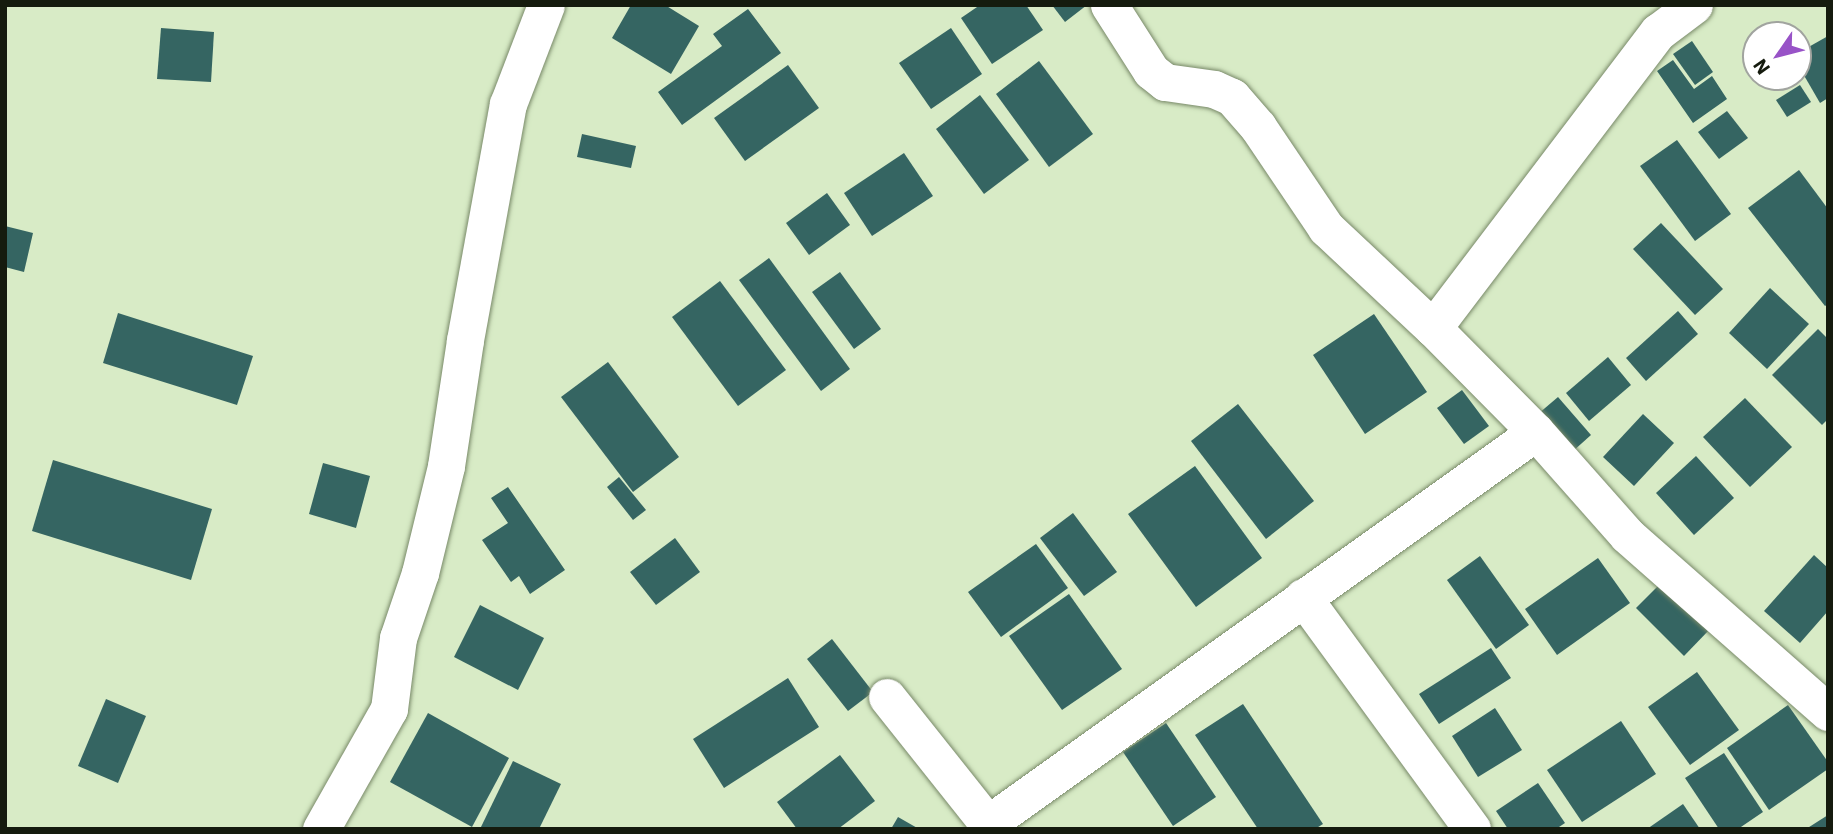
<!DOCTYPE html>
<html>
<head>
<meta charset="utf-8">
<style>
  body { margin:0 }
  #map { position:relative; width:1833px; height:834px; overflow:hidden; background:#d8ebc6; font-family:"IBM Plex Sans",sans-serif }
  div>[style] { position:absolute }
  .building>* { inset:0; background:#356562 }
  .roads { filter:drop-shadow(0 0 2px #788968) drop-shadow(0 0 2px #788968) }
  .street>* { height:37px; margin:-18.5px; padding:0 18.5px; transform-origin:18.5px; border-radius:18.5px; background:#fff }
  span { translate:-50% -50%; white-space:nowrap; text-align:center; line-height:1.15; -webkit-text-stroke:7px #fff; paint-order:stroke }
  .frame { position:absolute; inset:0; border:7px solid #151b0e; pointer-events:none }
  .north { position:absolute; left:1742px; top:21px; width:70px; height:70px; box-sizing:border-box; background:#fff; border:2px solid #a1a49f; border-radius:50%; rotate:235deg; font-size:19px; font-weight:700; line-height:28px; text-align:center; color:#151b0e }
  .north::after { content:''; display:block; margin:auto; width:24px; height:32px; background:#9853c7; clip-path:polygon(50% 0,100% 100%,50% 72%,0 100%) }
</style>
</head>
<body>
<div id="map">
  <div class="building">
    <i style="clip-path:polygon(631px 5px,665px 5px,699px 26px,671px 74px,612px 38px)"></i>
    <i style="clip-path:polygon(980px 5px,1026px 5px,1043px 30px,992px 64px,961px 18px)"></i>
    <i style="clip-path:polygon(1052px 5px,1087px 5px,1065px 22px)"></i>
    <i style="clip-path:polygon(748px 9px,781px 53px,682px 125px,658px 92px,722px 46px,713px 34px)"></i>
    <i style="clip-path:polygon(161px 28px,214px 32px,211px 82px,157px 79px)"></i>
    <i style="clip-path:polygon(951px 28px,982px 74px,931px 109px,899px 63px)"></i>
    <i style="clip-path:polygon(1828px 36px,1828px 98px,1820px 103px,1798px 65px,1798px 53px)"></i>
    <i style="clip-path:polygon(1692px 41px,1713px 72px,1695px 85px,1673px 54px)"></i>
    <i style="clip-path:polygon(1673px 60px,1694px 89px,1712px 76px,1727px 99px,1693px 123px,1657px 71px)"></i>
    <i style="clip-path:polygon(1039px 61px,1093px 134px,1049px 167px,996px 94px)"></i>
    <i style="clip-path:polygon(788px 65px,819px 108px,745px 161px,714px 118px)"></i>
    <i style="clip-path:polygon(1800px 85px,1811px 102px,1787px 117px,1776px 100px)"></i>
    <i style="clip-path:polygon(980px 95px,1029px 160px,984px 194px,936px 129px)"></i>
    <i style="clip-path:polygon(1727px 111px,1748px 138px,1719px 159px,1698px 132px)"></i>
    <i style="clip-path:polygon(582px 134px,636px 146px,631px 168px,577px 157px)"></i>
    <i style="clip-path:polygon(1677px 140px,1731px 214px,1695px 241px,1640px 166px)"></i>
    <i style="clip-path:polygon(904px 153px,933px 196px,872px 236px,844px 193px)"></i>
    <i style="clip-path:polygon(1799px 170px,1828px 209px,1828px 304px,1825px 306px,1748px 208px)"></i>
    <i style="clip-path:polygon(827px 193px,850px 225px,809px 255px,786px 223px)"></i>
    <i style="clip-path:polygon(1661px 223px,1723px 289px,1695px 315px,1633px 249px)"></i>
    <i style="clip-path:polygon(5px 226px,33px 233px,24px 272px,5px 267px)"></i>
    <i style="clip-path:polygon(769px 258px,850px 369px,821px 391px,739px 280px)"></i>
    <i style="clip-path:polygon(840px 272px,881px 329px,854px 349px,812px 292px)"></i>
    <i style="clip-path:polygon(720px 281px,786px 370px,738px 406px,672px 317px)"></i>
    <i style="clip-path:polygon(1770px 288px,1809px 324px,1767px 369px,1729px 333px)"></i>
    <i style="clip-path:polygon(1678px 311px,1698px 334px,1646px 381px,1626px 358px)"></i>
    <i style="clip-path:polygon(118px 313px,253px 356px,237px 405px,103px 363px)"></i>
    <i style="clip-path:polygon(1374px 314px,1427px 392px,1365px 434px,1313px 355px)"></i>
    <i style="clip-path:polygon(1818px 329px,1828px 339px,1828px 419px,1822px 425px,1772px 375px)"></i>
    <i style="clip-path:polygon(1608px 357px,1631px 385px,1589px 421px,1566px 393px)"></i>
    <i style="clip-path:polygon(608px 362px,679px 457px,633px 492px,561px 397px)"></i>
    <i style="clip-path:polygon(1462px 390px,1489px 426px,1464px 444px,1437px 408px)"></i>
    <i style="clip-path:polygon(1558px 397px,1591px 435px,1572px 452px,1538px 414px)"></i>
    <i style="clip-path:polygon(1745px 398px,1792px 447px,1750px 487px,1703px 437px)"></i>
    <i style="clip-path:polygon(1238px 404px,1314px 501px,1266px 539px,1191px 441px)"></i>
    <i style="clip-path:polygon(1643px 414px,1674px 443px,1634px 486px,1603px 457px)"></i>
    <i style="clip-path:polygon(1696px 456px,1734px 498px,1694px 535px,1656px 493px)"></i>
    <i style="clip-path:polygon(53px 460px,212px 509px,191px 580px,32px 531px)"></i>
    <i style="clip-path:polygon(323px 463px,370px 476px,356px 528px,309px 514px)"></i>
    <i style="clip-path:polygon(1195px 466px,1262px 558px,1196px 607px,1128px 514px)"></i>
    <i style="clip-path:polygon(619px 477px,646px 510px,633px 520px,607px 487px)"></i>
    <i style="clip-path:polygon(508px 487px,565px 570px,530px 594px,519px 576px,511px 582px,482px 540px,508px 523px,491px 498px)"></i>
    <i style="clip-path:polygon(1073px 513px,1117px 572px,1084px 596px,1040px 538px)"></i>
    <i style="clip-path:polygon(675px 538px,700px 572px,656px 605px,630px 572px)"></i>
    <i style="clip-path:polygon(1036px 544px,1068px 588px,1001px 637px,968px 592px)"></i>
    <i style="clip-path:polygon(1814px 555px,1828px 568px,1828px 611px,1800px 643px,1764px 611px)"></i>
    <i style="clip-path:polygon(1480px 556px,1529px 625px,1496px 649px,1447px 580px)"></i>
    <i style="clip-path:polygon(1598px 558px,1630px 603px,1557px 655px,1525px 609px)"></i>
    <i style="clip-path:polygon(1663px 581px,1711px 628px,1684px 656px,1636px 608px)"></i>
    <i style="clip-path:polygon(1069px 594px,1122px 669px,1062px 710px,1009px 636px)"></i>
    <i style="clip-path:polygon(480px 605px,544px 638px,518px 690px,454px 657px)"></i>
    <i style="clip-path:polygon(832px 639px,873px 692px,848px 711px,807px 659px)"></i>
    <i style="clip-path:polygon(1491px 648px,1511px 678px,1439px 724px,1419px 694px)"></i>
    <i style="clip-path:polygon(1697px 672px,1739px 730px,1690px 765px,1648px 707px)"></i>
    <i style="clip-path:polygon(788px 678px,819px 727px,724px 788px,693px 739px)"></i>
    <i style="clip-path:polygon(106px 699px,146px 716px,118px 783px,78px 766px)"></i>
    <i style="clip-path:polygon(1243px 704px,1323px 824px,1315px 829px,1258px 829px,1195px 735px)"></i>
    <i style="clip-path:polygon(1788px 705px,1828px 762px,1828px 769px,1769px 810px,1727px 748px)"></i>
    <i style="clip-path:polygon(1495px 708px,1522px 750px,1478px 777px,1452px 736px)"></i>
    <i style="clip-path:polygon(428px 713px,509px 758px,472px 827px,390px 782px)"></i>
    <i style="clip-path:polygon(1621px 721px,1656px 774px,1582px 822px,1547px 770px)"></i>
    <i style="clip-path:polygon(1166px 723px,1216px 797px,1173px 826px,1123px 752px)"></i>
    <i style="clip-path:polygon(1724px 753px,1763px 812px,1738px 829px,1719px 829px,1685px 778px)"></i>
    <i style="clip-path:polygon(840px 755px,875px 801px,838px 829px,797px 829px,777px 802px)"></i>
    <i style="clip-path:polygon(513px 761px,561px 784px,539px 829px,480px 829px)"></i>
    <i style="clip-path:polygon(1538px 783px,1565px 823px,1556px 829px,1508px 829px,1496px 811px)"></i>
    <i style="clip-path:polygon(1683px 804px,1700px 829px,1647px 829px)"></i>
    <i style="clip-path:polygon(1828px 815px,1828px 829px,1806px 829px)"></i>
    <i style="clip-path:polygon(898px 817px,919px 829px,891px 829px)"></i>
  </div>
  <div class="roads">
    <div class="street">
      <i style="left:1109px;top:5px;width:78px;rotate:57.5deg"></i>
      <i style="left:1151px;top:71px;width:18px;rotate:38deg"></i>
      <i style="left:1165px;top:82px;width:49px;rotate:8.1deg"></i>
      <i style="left:1214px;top:89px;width:20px;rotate:24deg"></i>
      <i style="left:1232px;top:97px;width:40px;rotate:49deg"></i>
      <i style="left:1258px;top:127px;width:122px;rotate:56deg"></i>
      <i style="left:1326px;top:228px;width:146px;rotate:43.1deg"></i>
      <i style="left:1433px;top:328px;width:146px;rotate:45.3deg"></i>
      <i style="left:1536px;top:432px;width:137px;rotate:48.5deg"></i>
      <i style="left:1627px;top:535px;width:268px;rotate:41.4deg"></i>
      <i style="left:1433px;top:328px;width:372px;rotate:-52.8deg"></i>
      <i style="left:1658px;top:32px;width:45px;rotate:-36.9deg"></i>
      <i style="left:1303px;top:597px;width:287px;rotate:53.9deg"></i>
      <i style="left:887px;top:697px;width:169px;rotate:51.5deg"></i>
      <i style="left:989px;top:823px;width:672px;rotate:-35.56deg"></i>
      <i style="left:321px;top:829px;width:138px;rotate:-60.5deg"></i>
      <i style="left:389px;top:709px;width:72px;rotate:-82.8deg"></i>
      <i style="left:398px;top:638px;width:69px;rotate:-71.3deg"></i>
      <i style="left:420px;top:573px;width:110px;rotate:-76.3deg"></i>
      <i style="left:446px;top:466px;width:127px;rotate:-81.4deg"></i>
      <i style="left:465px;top:340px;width:240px;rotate:-79.7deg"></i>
      <i style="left:508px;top:104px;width:106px;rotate:-69deg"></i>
    </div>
  </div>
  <div class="frame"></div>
  <div class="north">N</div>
</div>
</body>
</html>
